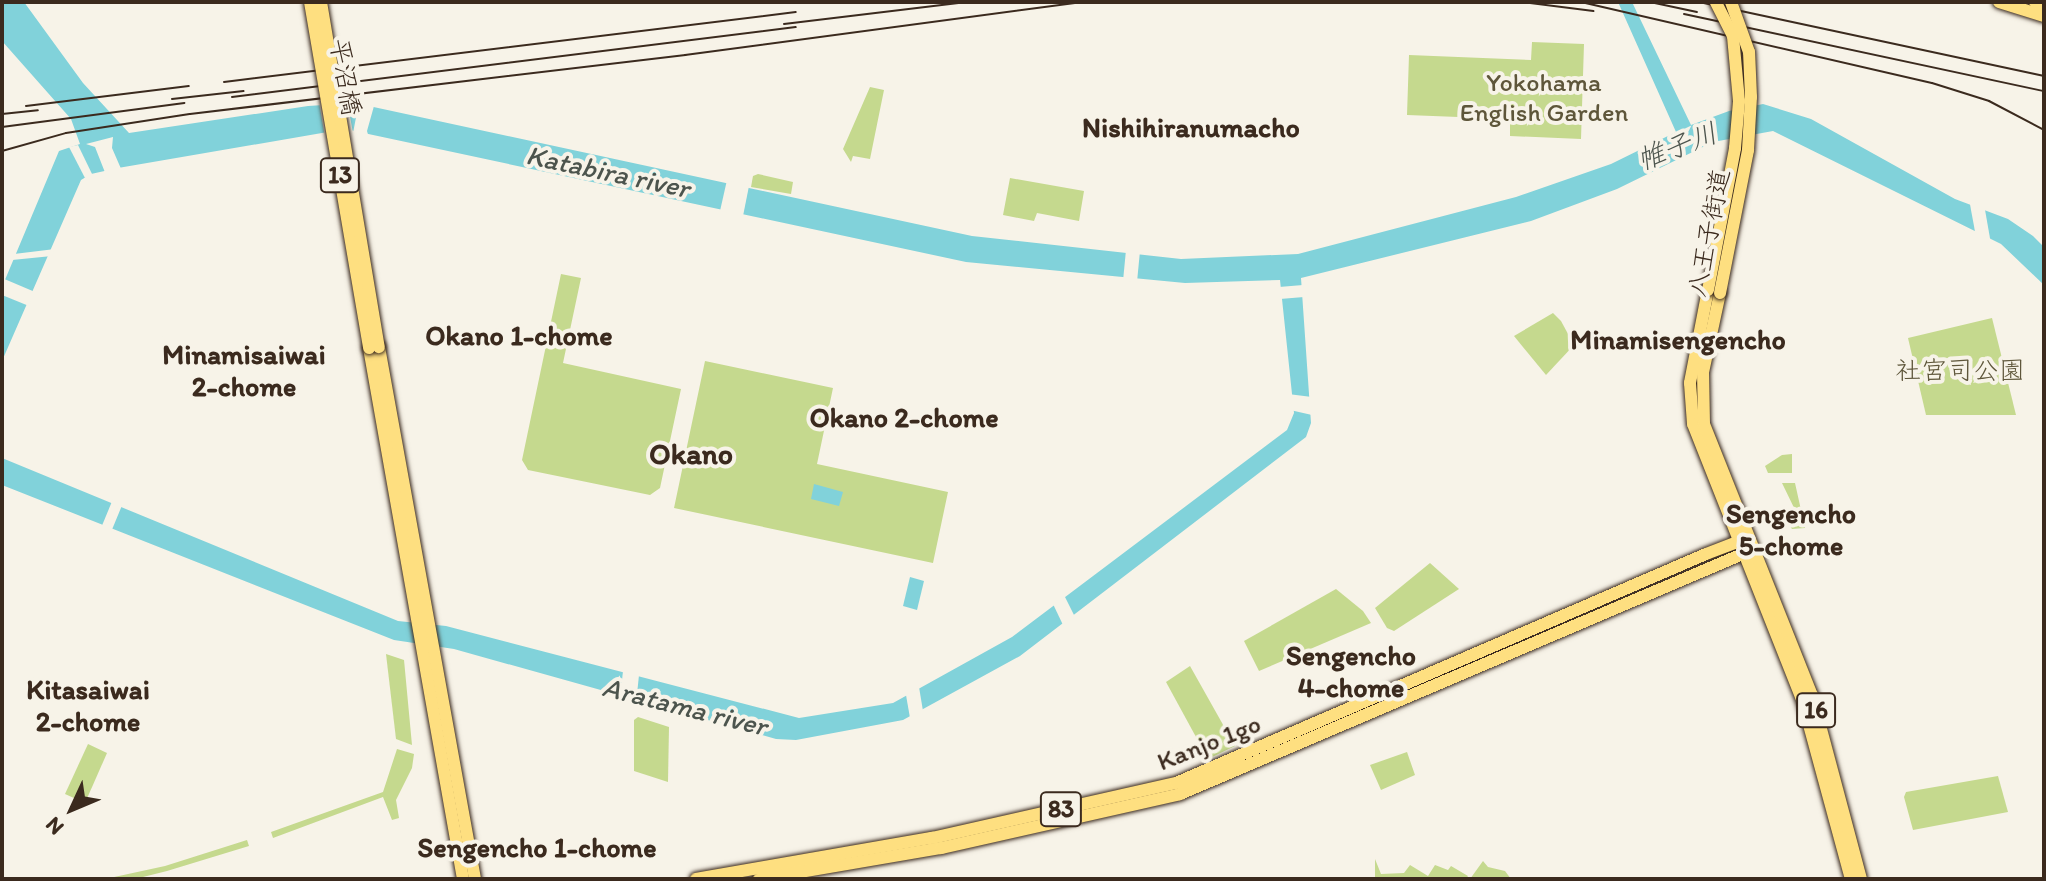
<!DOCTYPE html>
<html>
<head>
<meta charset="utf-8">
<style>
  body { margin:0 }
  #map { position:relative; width:2046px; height:881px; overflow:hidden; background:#f7f3e8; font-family:Itim,"Klee One",sans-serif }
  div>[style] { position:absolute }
  .green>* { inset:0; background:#c5d98e }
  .water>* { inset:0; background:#81d2da }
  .pier>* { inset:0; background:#f7f3e8 }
  .roads { filter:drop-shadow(0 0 2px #3b2a1e) drop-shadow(0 0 2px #3b2a1e) }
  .primary>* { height:12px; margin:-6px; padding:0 6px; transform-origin:6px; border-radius:6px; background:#fedf80 }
  .trunk>* { height:12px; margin:-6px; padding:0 6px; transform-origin:6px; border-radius:6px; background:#fedf80 }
  .rail>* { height:2px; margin:-1px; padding:0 1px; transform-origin:1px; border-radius:1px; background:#3b2a1e }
  .bridges { filter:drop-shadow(0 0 2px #3b2a1e) drop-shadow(0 0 2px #3b2a1e) }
  .primary-bridge>* { height:12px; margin:-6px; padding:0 6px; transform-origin:6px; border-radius:6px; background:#fedf80 }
  .trunk-bridge>* { height:12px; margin:-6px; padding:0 6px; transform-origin:6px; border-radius:6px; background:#fedf80 }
  span { translate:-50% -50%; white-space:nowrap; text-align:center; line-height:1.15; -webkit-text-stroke:8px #f7f3e8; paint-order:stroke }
  .shield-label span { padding:2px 6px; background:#f7f3e8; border:2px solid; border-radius:6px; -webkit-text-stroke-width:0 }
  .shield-label { font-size:24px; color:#3b2a1e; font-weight:700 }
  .street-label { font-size:26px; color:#3b2a1e }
  .park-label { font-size:26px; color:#5e563a }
  .neighbourhood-label { font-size:28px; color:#3b2a1e; font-weight:700 }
  .water-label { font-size:28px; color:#4c544d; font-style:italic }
  .quarter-label { font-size:30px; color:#3b2a1e; font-weight:700 }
  .frame { position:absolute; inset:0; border:4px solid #3b2a1e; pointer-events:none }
  .north { position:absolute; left:32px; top:769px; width:80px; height:80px; -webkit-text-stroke:6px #f7f3e8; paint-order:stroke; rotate:226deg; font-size:22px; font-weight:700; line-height:32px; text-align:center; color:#3b2a1e }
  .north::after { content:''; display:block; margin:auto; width:28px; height:36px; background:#3b2a1e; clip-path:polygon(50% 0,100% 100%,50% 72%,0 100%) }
</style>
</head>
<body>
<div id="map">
  <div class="green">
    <i style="clip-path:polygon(1532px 42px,1584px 44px,1581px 139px,1510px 136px,1510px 119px,1407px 115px,1409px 55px,1531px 60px)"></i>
    <i style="clip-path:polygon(870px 87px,884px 90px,870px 159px,853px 156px,851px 162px,843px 149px)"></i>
    <i style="clip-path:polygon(758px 174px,793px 182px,791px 194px,751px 187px,753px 176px)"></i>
    <i style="clip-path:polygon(1010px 178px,1084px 191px,1079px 221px,1037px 213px,1034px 221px,1003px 215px)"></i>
    <i style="clip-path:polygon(561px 274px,581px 278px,563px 363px,681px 389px,660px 488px,650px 495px,528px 470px,522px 460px)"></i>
    <i style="clip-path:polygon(1553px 313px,1561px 321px,1574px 345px,1546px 375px,1514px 336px)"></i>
    <i style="clip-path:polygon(1992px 318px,2016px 415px,1926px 415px,1908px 338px)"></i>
    <i style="clip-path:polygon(705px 361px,833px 388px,817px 464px,948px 492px,933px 563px,674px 508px)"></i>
    <i style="clip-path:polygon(1792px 454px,1792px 473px,1768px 473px,1765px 466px,1782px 455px)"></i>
    <i style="clip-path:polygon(1782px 483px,1795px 483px,1805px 528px,1792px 529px,1787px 522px,1798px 516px)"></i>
    <i style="clip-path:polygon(1430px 563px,1459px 589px,1394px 631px,1387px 628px,1375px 608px)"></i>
    <i style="clip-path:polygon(1336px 589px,1363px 611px,1371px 623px,1259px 671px,1244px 641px)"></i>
    <i style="clip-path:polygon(386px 654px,404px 660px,412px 745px,396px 739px)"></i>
    <i style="clip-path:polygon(1190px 666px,1235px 746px,1208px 759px,1166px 682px)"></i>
    <i style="clip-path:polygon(638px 717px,669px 727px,668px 782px,634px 771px,634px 720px)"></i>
    <i style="clip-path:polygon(88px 744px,107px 753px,85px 803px,65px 794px)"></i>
    <i style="clip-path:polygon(397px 749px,414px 754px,412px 768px,396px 800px,399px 818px,392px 820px,383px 797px,273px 838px,271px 832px,383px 792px)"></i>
    <i style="clip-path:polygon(1407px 752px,1415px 775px,1381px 790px,1370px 765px)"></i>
    <i style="clip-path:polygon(1998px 776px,2008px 812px,1913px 830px,1904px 797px,1906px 792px)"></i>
    <i style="clip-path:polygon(247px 840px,249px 846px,167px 871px,135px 879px,105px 879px,165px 866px)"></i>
    <i style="clip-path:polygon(1375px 859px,1381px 874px,1404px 873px,1410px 865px,1428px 876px,1435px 865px,1448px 870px,1451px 866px,1468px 876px,1466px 879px,1375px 879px)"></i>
    <i style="clip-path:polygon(1483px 861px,1488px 867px,1505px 871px,1511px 879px,1470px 879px)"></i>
  </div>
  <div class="water">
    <i style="clip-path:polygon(2px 2px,24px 2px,83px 83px,129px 133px,308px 106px,355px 103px,972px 236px,1181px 259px,1298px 254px,1516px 197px,1611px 164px,1676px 132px,1618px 2px,1632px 2px,1691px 125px,1729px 111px,1763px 104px,1811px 119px,1955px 199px,2008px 219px,2033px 236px,2044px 247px,2044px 285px,2001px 244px,1773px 131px,1713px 142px,1617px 189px,1531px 221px,1301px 278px,1311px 423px,1306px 437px,1020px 656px,903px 720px,796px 740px,776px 739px,454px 649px,394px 640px,2px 485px,2px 458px,398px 621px,446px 626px,799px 718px,893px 703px,1012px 637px,1287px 430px,1294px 413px,1280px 280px,1185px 283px,966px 262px,345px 129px,118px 168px,91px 174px,81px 180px,2px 361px,2px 287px,59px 151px,80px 144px,71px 119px,2px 41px)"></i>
    <i style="clip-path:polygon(814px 484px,843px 492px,839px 506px,811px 499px)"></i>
    <i style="clip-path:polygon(910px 577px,924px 581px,917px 610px,903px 606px)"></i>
  </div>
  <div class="pier">
    <i style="clip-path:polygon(347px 100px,353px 133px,359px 102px,374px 106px,367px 131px,369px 138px,345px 133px,325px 137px,319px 102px)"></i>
    <i style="clip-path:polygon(113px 137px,112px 148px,122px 171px,106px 175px,95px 147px,86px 144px)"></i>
    <i style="clip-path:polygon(78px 145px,93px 176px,85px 178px,69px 147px)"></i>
    <i style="clip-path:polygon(727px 180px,749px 186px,743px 216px,720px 211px)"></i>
    <i style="clip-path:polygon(1969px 199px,1984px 204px,1991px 244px,1976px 237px)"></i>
    <i style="clip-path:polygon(55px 249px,52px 256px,12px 260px,14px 254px)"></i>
    <i style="clip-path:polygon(1126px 250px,1140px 251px,1137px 282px,1123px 281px)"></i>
    <i style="clip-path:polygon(2px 278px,35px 292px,29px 306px,2px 295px)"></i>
    <i style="clip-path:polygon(1303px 285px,1304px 297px,1280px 299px,1279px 287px)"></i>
    <i style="clip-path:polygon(1288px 394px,1312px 397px,1312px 415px,1290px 410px)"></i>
    <i style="clip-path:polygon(113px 499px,123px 503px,111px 532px,101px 528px)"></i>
    <i style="clip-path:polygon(1064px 595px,1075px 617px,1063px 625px,1053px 604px)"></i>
    <i style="clip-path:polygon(623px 671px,639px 675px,636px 704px,620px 699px)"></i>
    <i style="clip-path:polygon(919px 687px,923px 711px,910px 718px,906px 695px)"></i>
  </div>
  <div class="roads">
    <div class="primary">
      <i style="left:379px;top:347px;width:541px;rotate:79.77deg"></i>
      <i style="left:369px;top:348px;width:539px;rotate:79.96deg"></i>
      <i style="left:696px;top:879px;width:240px;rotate:-9.9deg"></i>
      <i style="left:932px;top:838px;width:250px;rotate:-12.7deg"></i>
      <i style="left:1176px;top:783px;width:577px;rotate:-23.37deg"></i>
      <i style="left:1706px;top:554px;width:36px;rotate:-21deg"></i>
      <i style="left:1740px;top:541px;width:9px;rotate:27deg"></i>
      <i style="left:759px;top:879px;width:185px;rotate:-9.7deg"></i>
      <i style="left:941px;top:848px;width:245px;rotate:-12.7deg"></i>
      <i style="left:1180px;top:794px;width:614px;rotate:-23.1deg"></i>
    </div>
    <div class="trunk">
      <i style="left:1999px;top:2px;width:47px;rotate:17.3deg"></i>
      <i style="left:2035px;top:2px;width:9px;rotate:18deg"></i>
      <i style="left:1708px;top:290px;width:95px;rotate:101deg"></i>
      <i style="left:1690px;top:383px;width:41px;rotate:85.8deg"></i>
      <i style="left:1693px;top:424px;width:296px;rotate:68.4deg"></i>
      <i style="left:1802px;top:699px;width:187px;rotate:74.8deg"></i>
      <i style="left:1720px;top:293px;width:81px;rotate:102.1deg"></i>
      <i style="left:1703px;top:372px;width:52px;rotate:88.9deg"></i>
      <i style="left:1704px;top:424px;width:292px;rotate:68.3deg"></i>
      <i style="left:1812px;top:695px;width:190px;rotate:75.1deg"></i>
    </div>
  </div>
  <div class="rail">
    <i style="left:1522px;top:2px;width:72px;rotate:7.2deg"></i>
    <i style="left:1581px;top:2px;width:360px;rotate:13deg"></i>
    <i style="left:1932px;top:83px;width:60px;rotate:17.5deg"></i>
    <i style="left:1989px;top:101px;width:62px;rotate:27.8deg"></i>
    <i style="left:1650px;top:2px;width:48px;rotate:12deg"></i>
    <i style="left:1699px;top:2px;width:353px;rotate:12.1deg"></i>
    <i style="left:1684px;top:14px;width:368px;rotate:12.1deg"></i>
    <i style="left:784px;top:24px;width:182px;rotate:-6.9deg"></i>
    <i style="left:224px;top:82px;width:576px;rotate:-6.98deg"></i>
    <i style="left:232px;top:97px;width:568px;rotate:-7.07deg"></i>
    <i style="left:172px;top:99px;width:72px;rotate:-6.3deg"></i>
    <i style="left:26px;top:106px;width:164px;rotate:-7deg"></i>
    <i style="left:2px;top:114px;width:36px;rotate:-6deg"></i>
    <i style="left:2px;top:127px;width:184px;rotate:-7.5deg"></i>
    <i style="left:2px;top:151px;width:66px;rotate:-15.7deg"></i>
    <i style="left:66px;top:133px;width:125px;rotate:-8.7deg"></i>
    <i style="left:190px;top:114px;width:499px;rotate:-6.8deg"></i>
    <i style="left:685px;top:55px;width:401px;rotate:-7.6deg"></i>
  </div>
  <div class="bridges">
    <div class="primary-bridge">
      <i style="left:310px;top:2px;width:351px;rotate:80.3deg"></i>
      <i style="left:321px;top:2px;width:350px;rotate:80.5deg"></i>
    </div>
    <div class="trunk-bridge">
      <i style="left:1708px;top:290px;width:145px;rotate:-79.2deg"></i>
      <i style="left:1735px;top:148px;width:47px;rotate:-85.1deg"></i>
      <i style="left:1739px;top:101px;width:65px;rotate:-95.3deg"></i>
      <i style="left:1733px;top:36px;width:38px;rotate:-117deg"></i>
      <i style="left:1720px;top:293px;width:146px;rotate:-78.9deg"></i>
      <i style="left:1748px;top:150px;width:53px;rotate:-86.8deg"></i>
      <i style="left:1751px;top:97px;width:45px;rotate:-92.5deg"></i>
      <i style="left:1749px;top:52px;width:53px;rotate:-109.8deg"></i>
    </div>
  </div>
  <div class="shield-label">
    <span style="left:340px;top:175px">13</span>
    <span style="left:1816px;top:710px">16</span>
    <span style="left:1061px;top:809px">83</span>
  </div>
  <div class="street-label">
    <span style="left:345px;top:77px;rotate:80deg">平沼橋</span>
    <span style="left:1709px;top:233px;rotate:-79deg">八王子街道</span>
    <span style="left:1209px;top:743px;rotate:-22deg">Kanjo 1go</span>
  </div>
  <div class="park-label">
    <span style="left:1544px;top:98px">Yokohama<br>English Garden</span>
    <span style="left:1960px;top:371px">社宮司公園</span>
  </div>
  <div class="neighbourhood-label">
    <span style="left:1191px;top:127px">Nishihiranumacho</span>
    <span style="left:519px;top:335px">Okano 1-chome</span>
    <span style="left:1678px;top:339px">Minamisengencho</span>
    <span style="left:244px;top:370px">Minamisaiwai<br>2-chome</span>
    <span style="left:904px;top:417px">Okano 2-chome</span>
    <span style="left:1791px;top:529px">Sengencho<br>5-chome</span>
    <span style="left:1351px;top:671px">Sengencho<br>4-chome</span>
    <span style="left:88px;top:705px">Kitasaiwai<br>2-chome</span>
    <span style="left:537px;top:847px">Sengencho 1-chome</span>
  </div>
  <div class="water-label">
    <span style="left:1677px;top:146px;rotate:-21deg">帷子川</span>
    <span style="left:608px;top:171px;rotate:12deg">Katabira river</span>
    <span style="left:685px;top:706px;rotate:14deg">Aratama river</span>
  </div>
  <div class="quarter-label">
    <span style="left:691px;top:454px">Okano</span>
  </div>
  <div class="frame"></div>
  <div class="north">N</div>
</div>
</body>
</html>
